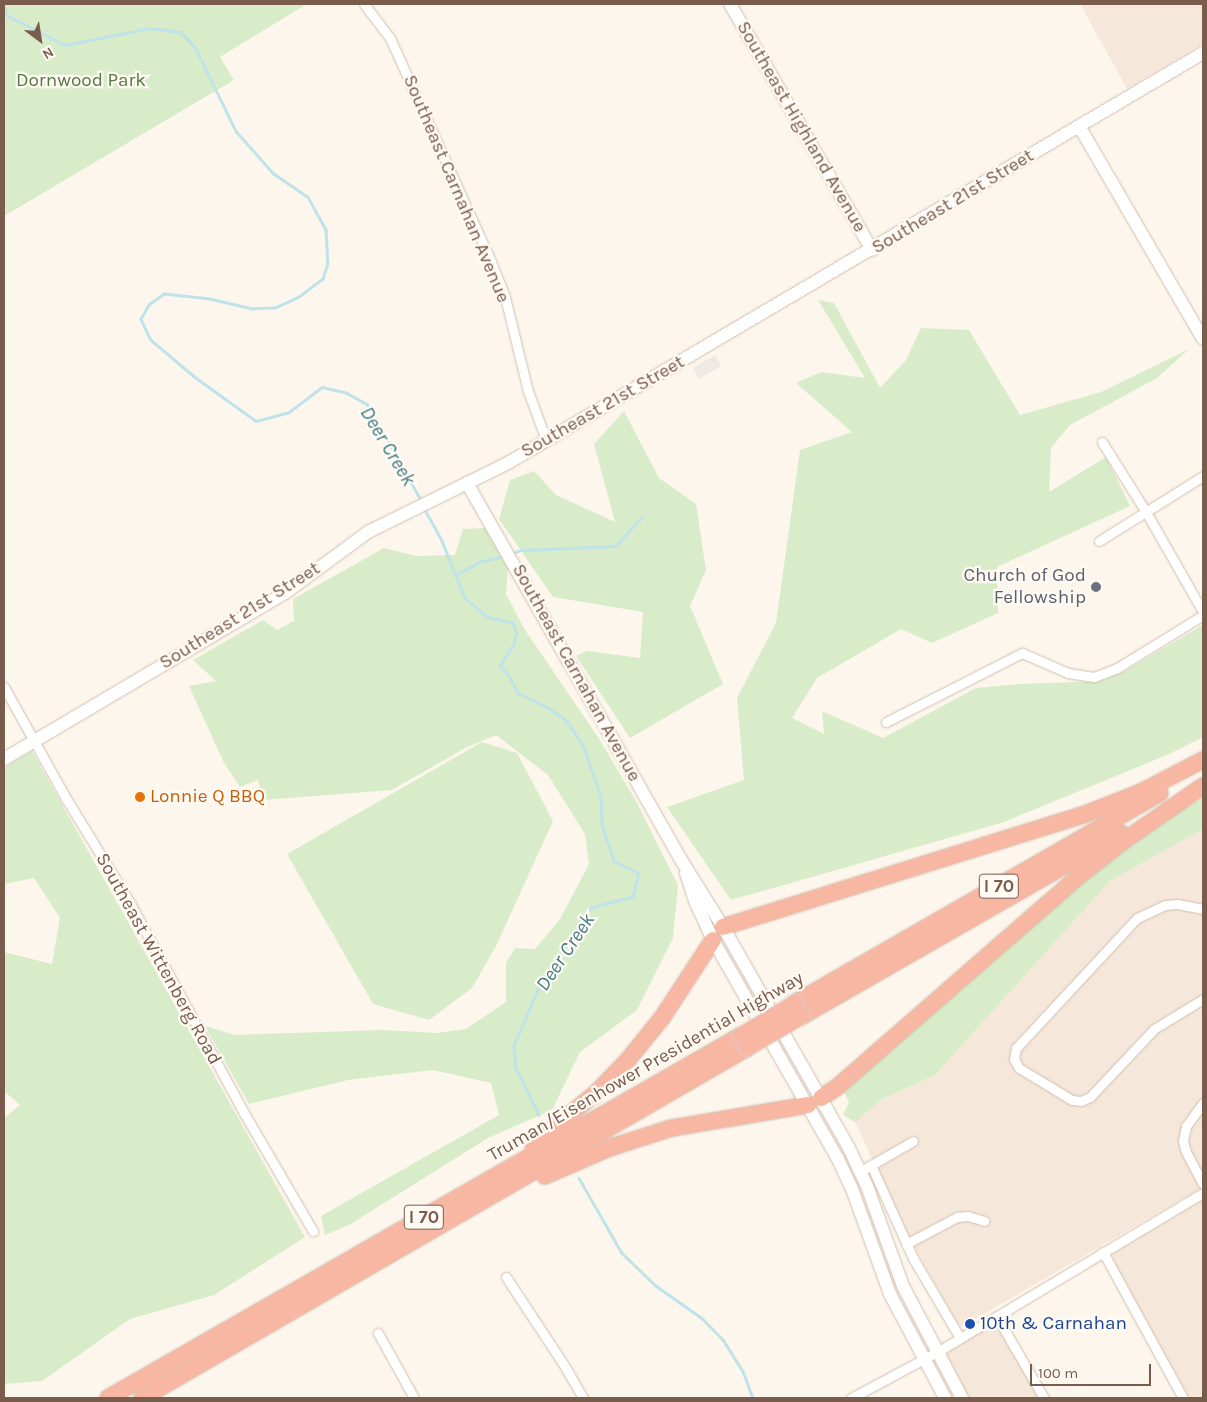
<!DOCTYPE html>
<html>
<head>
<meta charset="utf-8">
<style>
  body { margin:0 }
  #map { position:relative; width:1207px; height:1402px; overflow:hidden; background:#fdf6ec; font-family:Karla,sans-serif }
  div>[style] { position:absolute }
  .residential>* { inset:0; background:#f5e8da }
  .industrial>* { inset:0; background:#efe9e4 }
  .green>* { inset:0; background:#d8ecc9 }
  .stream>* { height:2.5px; margin:-1.25px; padding:0 1.25px; transform-origin:1.25px; border-radius:1.25px; background:#bfe3e8 }
  .roads { filter:drop-shadow(0 0 1px #d1beb0) drop-shadow(0 0 1px #d1beb0) }
  .street>* { height:9px; margin:-4.5px; padding:0 4.5px; transform-origin:4.5px; border-radius:4.5px; background:#fff }
  .secondary>* { height:12px; margin:-6px; padding:0 6px; transform-origin:6px; border-radius:6px; background:#fff }
  .highway>* { height:16px; margin:-8px; padding:0 8px; transform-origin:8px; border-radius:8px; background:#f7b7a3 }
  .bridges { filter:drop-shadow(0 0 1px #dad1cd) drop-shadow(0 0 1px #dad1cd) }
  .highway-bridge>* { height:16px; margin:-8px; padding:0 8px; transform-origin:8px; border-radius:8px; background:#f7b7a3 }
  .dots>* { width:14px; height:14px; translate:-50% -50%; box-sizing:border-box; border:2px solid #fffaf3; border-radius:50% }
  span { translate:-50% -50%; white-space:nowrap; text-align:center; line-height:1.15; -webkit-text-stroke:4.5px #fffaf3; paint-order:stroke }
  .shield-label span { padding:1px 4px; background:#fffaf3; border:1px solid; border-radius:4px; -webkit-text-stroke-width:0 }
  .shield-label { font-size:18px; color:#7a5c4d; font-weight:700 }
  .park-label { font-size:19px; color:#537a41 }
  .street-label { font-size:19px; color:#7a5c4d }
  .worship-label { font-size:19px; color:#5b616d }
  .right { translate:-100% -50%; text-align:right }
  .food-label { font-size:19px; color:#c56008 }
  .left { translate:0 -50%; text-align:left }
  .transit-label { font-size:19px; color:#164399 }
  .water-label { font-size:20px; color:#437c86; font-style:italic }
  .frame { position:absolute; inset:0; border:5px solid #7a5c4d; pointer-events:none }
  .north { position:absolute; left:15px; top:15px; width:50px; height:50px; -webkit-text-stroke:4px #fffaf3; paint-order:stroke; rotate:149deg; font-size:14px; font-weight:700; line-height:20px; text-align:center; color:#7a5c4d }
  .north::after { content:''; display:block; margin:auto; width:18px; height:22px; background:#7a5c4d; clip-path:polygon(50% 0,100% 100%,50% 72%,0 100%) }
  .scale { position:absolute; left:1030px; top:1364px; width:121px; height:22px; box-sizing:border-box; border:2px solid #7a5c4d; border-top:0; padding-left:6px; font-size:15px; line-height:18px; white-space:nowrap; color:#7a5c4d; -webkit-text-stroke:4px #fffaf3; paint-order:stroke }
</style>
</head>
<body>
<div id="map">
  <div class="residential">
    <i style="clip-path:polygon(1080px 4px,1203px 4px,1203px 44px,1127px 89px)"></i>
    <i style="clip-path:polygon(1203px 829px,1203px 1187px,961px 1327px,955px 1320px,903px 1226px,855px 1122px,882px 1099px,935px 1075px,1110px 881px)"></i>
    <i style="clip-path:polygon(1203px 1200px,1203px 1398px,1188px 1398px,1115px 1267px,1113px 1256px,1115px 1252px)"></i>
    <i style="clip-path:polygon(991px 1325px,1001px 1330px,1040px 1398px,969px 1398px,948px 1360px,947px 1354px,949px 1350px)"></i>
  </div>
  <div class="industrial">
    <i style="clip-path:polygon(715px 355px,721px 366px,699px 379px,693px 368px)"></i>
  </div>
  <div class="green">
    <i style="clip-path:polygon(4px 4px,307px 4px,220px 57px,234px 80px,4px 216px)"></i>
    <i style="clip-path:polygon(818px 300px,834px 303px,880px 388px,906px 360px,921px 328px,969px 330px,1020px 415px,1101px 392px,1189px 349px,1157px 378px,1070px 425px,1051px 448px,1049px 492px,1106px 457px,1130px 506px,997px 567px,998px 613px,932px 643px,901px 629px,817px 678px,792px 718px,824px 734px,822px 711px,883px 738px,976px 688px,1020px 684px,1101px 681px,1125px 671px,1203px 625px,1203px 737px,1167px 755px,1004px 822px,731px 900px,667px 807px,744px 780px,737px 698px,776px 623px,800px 450px,852px 432px,796px 383px,821px 372px,865px 378px)"></i>
    <i style="clip-path:polygon(624px 411px,659px 478px,696px 504px,706px 570px,690px 606px,723px 684px,630px 738px,576px 656px,587px 651px,640px 658px,643px 612px,553px 597px,499px 519px,510px 480px,534px 471px,556px 495px,615px 522px,594px 444px)"></i>
    <i style="clip-path:polygon(485px 528px,508px 568px,506px 594px,525px 630px,598px 737px,636px 801px,678px 885px,673px 938px,637px 1010px,580px 1052px,552px 1110px,488px 1138px,349px 1225px,325px 1235px,321px 1216px,499px 1115px,491px 1083px,433px 1070px,348px 1080px,249px 1104px,205px 1026px,235px 1035px,383px 1030px,437px 1033px,466px 1029px,506px 1002px,506px 963px,515px 948px,535px 949px,560px 919px,589px 864px,585px 834px,548px 775px,496px 735px,465px 748px,392px 790px,263px 800px,258px 780px,240px 787px,224px 763px,189px 686px,216px 681px,193px 660px,263px 620px,277px 630px,294px 621px,293px 599px,384px 548px,416px 556px,455px 555px,463px 529px)"></i>
    <i style="clip-path:polygon(482px 742px,517px 753px,553px 821px,496px 946px,472px 988px,429px 1020px,373px 1004px,287px 854px)"></i>
    <i style="clip-path:polygon(32px 751px,305px 1237px,214px 1295px,130px 1319px,42px 1381px,4px 1384px,4px 1118px,20px 1105px,4px 1091px,4px 952px,52px 964px,60px 918px,34px 878px,4px 884px,4px 768px)"></i>
    <i style="clip-path:polygon(1203px 798px,1203px 829px,1110px 881px,935px 1075px,882px 1099px,855px 1122px,843px 1115px,849px 1102px,843px 1090px,1079px 883px,1152px 828px)"></i>
  </div>
  <div class="stream">
    <i style="left:4px;top:7px;width:10px;rotate:66deg"></i>
    <i style="left:8px;top:16px;width:64px;rotate:27deg"></i>
    <i style="left:65px;top:45px;width:86px;rotate:-11.4deg"></i>
    <i style="left:149px;top:28px;width:32px;rotate:7deg"></i>
    <i style="left:181px;top:32px;width:21px;rotate:47deg"></i>
    <i style="left:195px;top:47px;width:93px;rotate:64deg"></i>
    <i style="left:236px;top:131px;width:56px;rotate:48.6deg"></i>
    <i style="left:273px;top:173px;width:42px;rotate:34.4deg"></i>
    <i style="left:308px;top:197px;width:37px;rotate:61deg"></i>
    <i style="left:326px;top:229px;width:34px;rotate:87deg"></i>
    <i style="left:328px;top:263px;width:17px;rotate:107deg"></i>
    <i style="left:323px;top:279px;width:30px;rotate:143deg"></i>
    <i style="left:299px;top:297px;width:26px;rotate:155deg"></i>
    <i style="left:275px;top:308px;width:23px;rotate:178deg"></i>
    <i style="left:252px;top:309px;width:43px;rotate:-166.6deg"></i>
    <i style="left:210px;top:299px;width:46px;rotate:-173.8deg"></i>
    <i style="left:164px;top:294px;width:19px;rotate:144deg"></i>
    <i style="left:149px;top:305px;width:16px;rotate:120deg"></i>
    <i style="left:141px;top:319px;width:23px;rotate:65deg"></i>
    <i style="left:151px;top:340px;width:57px;rotate:40.1deg"></i>
    <i style="left:195px;top:377px;width:75px;rotate:35.8deg"></i>
    <i style="left:256px;top:421px;width:34px;rotate:-15deg"></i>
    <i style="left:289px;top:412px;width:41px;rotate:-37.1deg"></i>
    <i style="left:322px;top:387px;width:26px;rotate:13deg"></i>
    <i style="left:347px;top:393px;width:23px;rotate:29deg"></i>
    <i style="left:367px;top:404px;width:110px;rotate:60.6deg"></i>
    <i style="left:424px;top:508px;width:38px;rotate:61deg"></i>
    <i style="left:442px;top:541px;width:61px;rotate:68deg"></i>
    <i style="left:465px;top:598px;width:30px;rotate:40deg"></i>
    <i style="left:488px;top:617px;width:26px;rotate:13deg"></i>
    <i style="left:513px;top:623px;width:11px;rotate:68deg"></i>
    <i style="left:517px;top:633px;width:11px;rotate:105deg"></i>
    <i style="left:514px;top:644px;width:26px;rotate:122deg"></i>
    <i style="left:500px;top:666px;width:11px;rotate:45deg"></i>
    <i style="left:508px;top:674px;width:21px;rotate:62deg"></i>
    <i style="left:518px;top:693px;width:34px;rotate:26deg"></i>
    <i style="left:549px;top:708px;width:22px;rotate:36deg"></i>
    <i style="left:567px;top:721px;width:31px;rotate:57deg"></i>
    <i style="left:584px;top:747px;width:52px;rotate:70.9deg"></i>
    <i style="left:601px;top:796px;width:28px;rotate:88deg"></i>
    <i style="left:602px;top:824px;width:39px;rotate:72deg"></i>
    <i style="left:614px;top:861px;width:28px;rotate:26deg"></i>
    <i style="left:639px;top:873px;width:25px;rotate:104deg"></i>
    <i style="left:633px;top:897px;width:43px;rotate:165.3deg"></i>
    <i style="left:591px;top:908px;width:98px;rotate:122.9deg"></i>
    <i style="left:538px;top:990px;width:61px;rotate:113.2deg"></i>
    <i style="left:514px;top:1046px;width:22px;rotate:85deg"></i>
    <i style="left:516px;top:1068px;width:52px;rotate:63.9deg"></i>
    <i style="left:512px;top:553px;width:9px;rotate:-18deg"></i>
    <i style="left:521px;top:550px;width:94px;rotate:-2.4deg"></i>
    <i style="left:615px;top:546px;width:40px;rotate:-47deg"></i>
    <i style="left:455px;top:575px;width:27px;rotate:-28deg"></i>
    <i style="left:479px;top:562px;width:27px;rotate:-13deg"></i>
    <i style="left:579px;top:1178px;width:86px;rotate:60.2deg"></i>
    <i style="left:622px;top:1253px;width:46px;rotate:44.1deg"></i>
    <i style="left:655px;top:1285px;width:59px;rotate:35.3deg"></i>
    <i style="left:703px;top:1319px;width:30px;rotate:46deg"></i>
    <i style="left:724px;top:1341px;width:36px;rotate:58deg"></i>
    <i style="left:743px;top:1371px;width:29px;rotate:70deg"></i>
  </div>
  <div class="roads">
    <div class="street">
      <i style="left:364px;top:4px;width:43px;rotate:52.6deg"></i>
      <i style="left:390px;top:38px;width:246px;rotate:65.7deg"></i>
      <i style="left:491px;top:262px;width:38px;rotate:68deg"></i>
      <i style="left:505px;top:297px;width:97px;rotate:76.3deg"></i>
      <i style="left:528px;top:391px;width:52px;rotate:69.8deg"></i>
      <i style="left:1102px;top:442px;width:83px;rotate:57.8deg"></i>
      <i style="left:1146px;top:512px;width:115px;rotate:60.3deg"></i>
      <i style="left:1099px;top:541px;width:123px;rotate:-32deg"></i>
      <i style="left:4px;top:687px;width:129px;rotate:60.9deg"></i>
      <i style="left:67px;top:800px;width:121px;rotate:58.5deg"></i>
      <i style="left:130px;top:903px;width:239px;rotate:61.5deg"></i>
      <i style="left:244px;top:1113px;width:137px;rotate:59.7deg"></i>
      <i style="left:886px;top:722px;width:153px;rotate:-26.9deg"></i>
      <i style="left:1022px;top:653px;width:50px;rotate:23.5deg"></i>
      <i style="left:1068px;top:673px;width:26px;rotate:9deg"></i>
      <i style="left:1094px;top:677px;width:25px;rotate:-21deg"></i>
      <i style="left:1117px;top:668px;width:101px;rotate:-31.6deg"></i>
      <i style="left:1203px;top:909px;width:26px;rotate:-169deg"></i>
      <i style="left:1177px;top:904px;width:12px;rotate:175deg"></i>
      <i style="left:1165px;top:905px;width:31px;rotate:155deg"></i>
      <i style="left:1137px;top:918px;width:178px;rotate:132.9deg"></i>
      <i style="left:1016px;top:1048px;width:11px;rotate:100deg"></i>
      <i style="left:1014px;top:1059px;width:10px;rotate:61deg"></i>
      <i style="left:1019px;top:1068px;width:62px;rotate:31.1deg"></i>
      <i style="left:1072px;top:1100px;width:9px;rotate:6deg"></i>
      <i style="left:1081px;top:1101px;width:10px;rotate:-24deg"></i>
      <i style="left:1090px;top:1097px;width:93px;rotate:-46.7deg"></i>
      <i style="left:1154px;top:1029px;width:57px;rotate:-31.5deg"></i>
      <i style="left:1203px;top:1103px;width:29px;rotate:126deg"></i>
      <i style="left:1186px;top:1126px;width:15px;rotate:101deg"></i>
      <i style="left:1183px;top:1141px;width:11px;rotate:75deg"></i>
      <i style="left:1186px;top:1152px;width:36px;rotate:62deg"></i>
      <i style="left:871px;top:1165px;width:102px;rotate:65.7deg"></i>
      <i style="left:913px;top:1258px;width:93px;rotate:59.6deg"></i>
      <i style="left:866px;top:1168px;width:54px;rotate:-29.9deg"></i>
      <i style="left:906px;top:1244px;width:58px;rotate:-27.9deg"></i>
      <i style="left:957px;top:1217px;width:11px;rotate:-5deg"></i>
      <i style="left:968px;top:1216px;width:17px;rotate:17deg"></i>
      <i style="left:1103px;top:1252px;width:166px;rotate:61.3deg"></i>
      <i style="left:506px;top:1277px;width:105px;rotate:56.6deg"></i>
      <i style="left:564px;top:1365px;width:38px;rotate:60deg"></i>
      <i style="left:997px;top:1317px;width:94px;rotate:59.9deg"></i>
      <i style="left:378px;top:1333px;width:74px;rotate:61deg"></i>
      <i style="left:851px;top:1398px;width:98px;rotate:-28.1deg"></i>
      <i style="left:937px;top:1352px;width:310px;rotate:-30.9deg"></i>
    </div>
    <div class="secondary">
      <i style="left:730px;top:4px;width:284px;rotate:60deg"></i>
      <i style="left:1079px;top:126px;width:246px;rotate:59.8deg"></i>
      <i style="left:467px;top:483px;width:437px;rotate:60.4deg"></i>
      <i style="left:683px;top:863px;width:75px;rotate:58deg"></i>
      <i style="left:723px;top:927px;width:254px;rotate:60.3deg"></i>
      <i style="left:849px;top:1148px;width:42px;rotate:64.7deg"></i>
      <i style="left:867px;top:1186px;width:106px;rotate:70.2deg"></i>
      <i style="left:903px;top:1286px;width:127px;rotate:62.2deg"></i>
      <i style="left:4px;top:759px;width:326px;rotate:-30.6deg"></i>
      <i style="left:285px;top:593px;width:103px;rotate:-36.3deg"></i>
      <i style="left:368px;top:532px;width:156px;rotate:-26.2deg"></i>
      <i style="left:508px;top:463px;width:807px;rotate:-30.54deg"></i>
      <i style="left:686px;top:873px;width:29px;rotate:72deg"></i>
      <i style="left:695px;top:901px;width:43px;rotate:65.2deg"></i>
      <i style="left:713px;top:940px;width:252px;rotate:60.3deg"></i>
      <i style="left:838px;top:1159px;width:33px;rotate:65deg"></i>
      <i style="left:852px;top:1189px;width:112px;rotate:70.1deg"></i>
      <i style="left:890px;top:1294px;width:118px;rotate:62.1deg"></i>
    </div>
    <div class="highway">
      <i style="left:723px;top:927px;width:377px;rotate:-17.3deg"></i>
      <i style="left:1083px;top:815px;width:62px;rotate:-21.6deg"></i>
      <i style="left:1141px;top:792px;width:70px;rotate:-27.3deg"></i>
      <i style="left:795px;top:1003px;width:421px;rotate:-29.9deg"></i>
      <i style="left:802px;top:1016px;width:368px;rotate:-29.8deg"></i>
      <i style="left:821px;top:1098px;width:18px;rotate:-34deg"></i>
      <i style="left:836px;top:1088px;width:329px;rotate:-41.1deg"></i>
      <i style="left:1084px;top:872px;width:52px;rotate:-38deg"></i>
      <i style="left:1125px;top:840px;width:95px;rotate:-34.7deg"></i>
      <i style="left:533px;top:1145px;width:83px;rotate:-39.6deg"></i>
      <i style="left:597px;top:1092px;width:43px;rotate:-45.9deg"></i>
      <i style="left:627px;top:1061px;width:55px;rotate:-50.9deg"></i>
      <i style="left:662px;top:1018px;width:93px;rotate:-56.8deg"></i>
      <i style="left:545px;top:1176px;width:73px;rotate:-23.4deg"></i>
      <i style="left:612px;top:1147px;width:63px;rotate:-17.6deg"></i>
      <i style="left:672px;top:1128px;width:138px;rotate:-9.6deg"></i>
      <i style="left:108px;top:1398px;width:728px;rotate:-29.8deg"></i>
      <i style="left:142px;top:1398px;width:699px;rotate:-30.05deg"></i>
    </div>
  </div>
  <div class="bridges">
    <div class="highway-bridge">
      <i style="left:740px;top:1036px;width:64px;rotate:-31deg"></i>
      <i style="left:747px;top:1048px;width:64px;rotate:-30.2deg"></i>
    </div>
  </div>
  <div class="dots">
    <i style="left:1096px;top:587px;background:#6b7280"></i>
    <i style="left:140px;top:797px;background:#e8710a"></i>
    <i style="left:970px;top:1324px;background:#1a4fb4"></i>
  </div>
  <div class="shield-label">
    <span style="left:999px;top:886px">I 70</span>
    <span style="left:424px;top:1217px">I 70</span>
  </div>
  <div class="park-label">
    <span style="left:81px;top:81px">Dornwood Park</span>
  </div>
  <div class="street-label">
    <span style="left:801px;top:127px;rotate:60deg">Southeast Highland Avenue</span>
    <span style="left:456px;top:189px;rotate:67deg">Southeast Carnahan Avenue</span>
    <span style="left:953px;top:202px;rotate:-31deg">Southeast 21st Street</span>
    <span style="left:603px;top:407px;rotate:-30deg">Southeast 21st Street</span>
    <span style="left:240px;top:616px;rotate:-32deg">Southeast 21st Street</span>
    <span style="left:576px;top:673px;rotate:61deg">Southeast Carnahan Avenue</span>
    <span style="left:158px;top:959px;rotate:61deg">Southeast Wittenberg Road</span>
    <span style="left:646px;top:1067px;rotate:-30deg">Truman/Eisenhower Presidential Highway</span>
  </div>
  <div class="worship-label">
    <span class="right" style="left:1086px;top:587px">Church of God<br>Fellowship</span>
  </div>
  <div class="food-label">
    <span class="left" style="left:150px;top:797px">Lonnie Q BBQ</span>
  </div>
  <div class="transit-label">
    <span class="left" style="left:980px;top:1324px">10th &amp; Carnahan</span>
  </div>
  <div class="water-label">
    <span style="left:388px;top:446px;rotate:59deg">Deer Creek</span>
    <span style="left:565px;top:952px;rotate:-56deg">Deer Creek</span>
  </div>
  <div class="frame"></div>
  <div class="north">N</div>
  <div class="scale">100 m</div>
</div>
</body>
</html>
